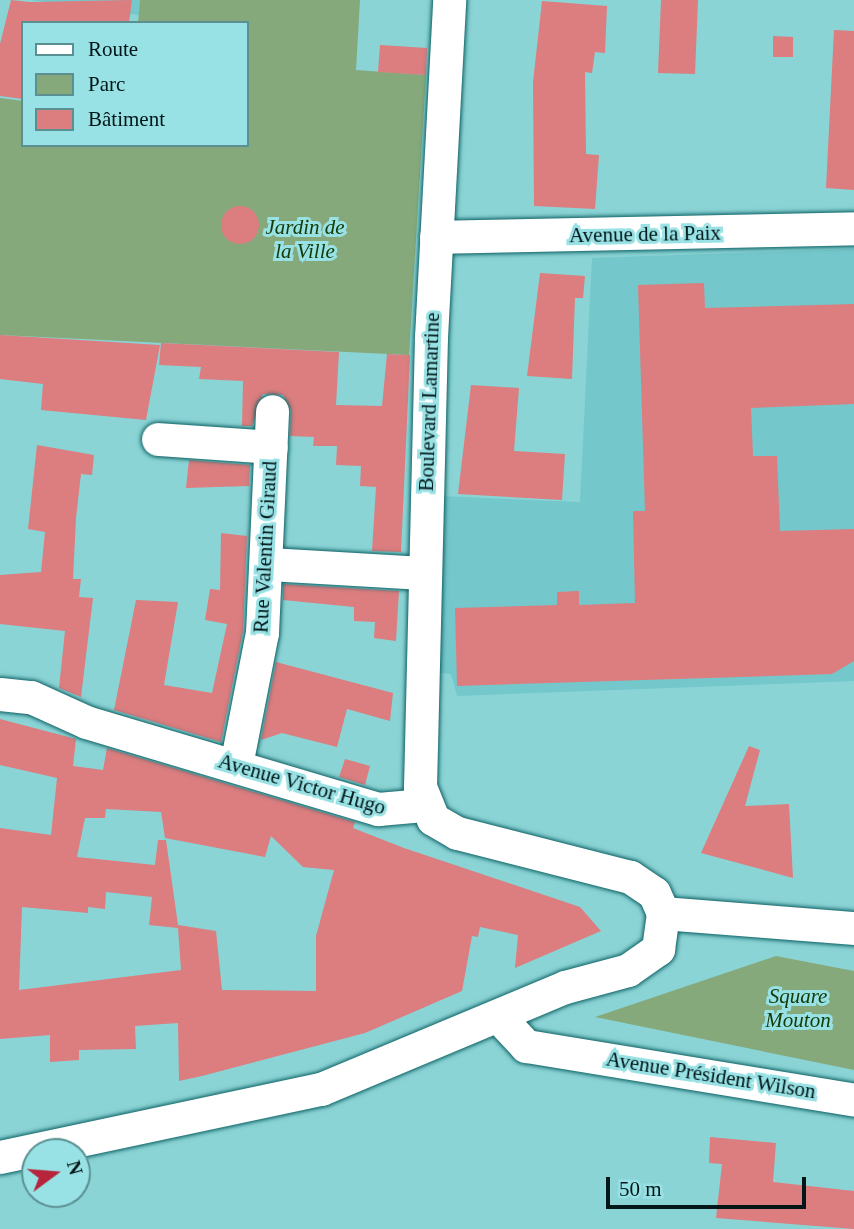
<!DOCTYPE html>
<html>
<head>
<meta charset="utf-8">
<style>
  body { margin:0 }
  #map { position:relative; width:854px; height:1229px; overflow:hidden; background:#8bd4d6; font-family:Georgia,serif }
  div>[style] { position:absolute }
  .built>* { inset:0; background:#74c7ca }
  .green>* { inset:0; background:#85a97b }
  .building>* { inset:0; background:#dc7d7f }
  .round { border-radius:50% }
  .roads { filter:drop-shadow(0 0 2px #0e6265) drop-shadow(0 0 2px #0e6265) }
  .minor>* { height:33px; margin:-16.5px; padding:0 16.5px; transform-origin:16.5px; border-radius:16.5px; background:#fff }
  span { translate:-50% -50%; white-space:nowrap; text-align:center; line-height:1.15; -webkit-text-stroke:6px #98e1e4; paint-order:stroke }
  .park-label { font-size:21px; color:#143a06; font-style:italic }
  .street-label { font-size:21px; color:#001618 }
  .legend { position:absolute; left:21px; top:21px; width:228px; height:126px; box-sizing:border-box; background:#98e1e4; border:2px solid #5b9092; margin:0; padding:9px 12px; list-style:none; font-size:21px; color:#001618 }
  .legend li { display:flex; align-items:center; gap:14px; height:35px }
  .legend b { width:35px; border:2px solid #5b9092 }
  .north { position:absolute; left:21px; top:1138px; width:70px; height:70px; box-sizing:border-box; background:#98e1e4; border:2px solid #5b9092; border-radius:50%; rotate:74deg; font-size:19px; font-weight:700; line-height:28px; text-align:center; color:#001618 }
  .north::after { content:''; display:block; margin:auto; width:24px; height:32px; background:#b7253c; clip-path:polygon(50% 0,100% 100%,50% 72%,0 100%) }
  .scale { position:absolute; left:606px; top:1177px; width:200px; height:32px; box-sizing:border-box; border:4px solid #001618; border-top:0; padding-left:9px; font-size:21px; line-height:24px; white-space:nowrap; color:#001618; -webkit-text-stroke:5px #98e1e4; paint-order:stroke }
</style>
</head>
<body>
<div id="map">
  <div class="built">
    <i style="clip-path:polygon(31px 0,140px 0,139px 15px)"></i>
    <i style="clip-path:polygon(854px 249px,854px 681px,457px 696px,451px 674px,433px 672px,439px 496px,580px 502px,592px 258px)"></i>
  </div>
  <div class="green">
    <i style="clip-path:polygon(140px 0,360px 0,356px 70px,426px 75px,409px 355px,0 335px,0 98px,23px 101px,23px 145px,247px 145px,247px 23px,138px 23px)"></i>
    <i style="clip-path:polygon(776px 956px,854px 971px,854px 1070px,595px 1017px)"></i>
  </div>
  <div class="building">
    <i style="clip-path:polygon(11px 0,30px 2px,132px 0,129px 23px,23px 23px,23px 99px,0 96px,0 44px)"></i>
    <i style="clip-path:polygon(661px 0,698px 0,695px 74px,658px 73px)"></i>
    <i style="clip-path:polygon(542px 1px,607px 6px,605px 53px,595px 52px,592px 73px,585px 72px,586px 154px,599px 155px,595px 209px,534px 206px,533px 82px)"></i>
    <i style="clip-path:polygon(834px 30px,854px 31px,854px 190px,826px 188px)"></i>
    <i style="clip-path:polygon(773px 36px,793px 37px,793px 57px,773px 57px)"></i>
    <i style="clip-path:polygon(380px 45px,427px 48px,426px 75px,378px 72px)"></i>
    <i class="round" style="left:221px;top:206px;width:38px;height:38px"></i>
    <i style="clip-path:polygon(540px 273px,585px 276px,583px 298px,575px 298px,572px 379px,527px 376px)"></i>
    <i style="clip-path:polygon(704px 283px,705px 308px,854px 304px,854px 404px,751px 408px,753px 456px,777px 456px,780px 531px,854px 529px,854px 661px,832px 674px,457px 686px,455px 608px,557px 605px,557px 592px,579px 591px,579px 605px,635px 603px,633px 511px,645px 511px,638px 285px)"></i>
    <i style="clip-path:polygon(0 335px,160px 345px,146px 420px,41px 410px,43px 384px,0 379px)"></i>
    <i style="clip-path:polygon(161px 343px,339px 352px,336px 405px,382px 406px,387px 354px,410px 355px,401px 552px,372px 551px,376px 487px,360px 486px,361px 466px,336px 465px,337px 446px,313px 446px,314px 437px,290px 436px,291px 411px,283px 395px,263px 394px,252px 426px,242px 426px,243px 381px,199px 379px,201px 367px,159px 365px)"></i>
    <i style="clip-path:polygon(471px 385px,519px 388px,514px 451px,565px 454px,562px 500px,458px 494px)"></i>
    <i style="clip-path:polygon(37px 445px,94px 455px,92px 475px,81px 474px,76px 518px,73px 579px,81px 579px,79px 597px,93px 598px,81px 697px,59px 688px,65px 631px,0 624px,0 575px,41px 572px,45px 532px,28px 529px)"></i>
    <i style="clip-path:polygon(189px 460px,250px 465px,249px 486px,186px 488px)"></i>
    <i style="clip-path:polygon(221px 533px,247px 536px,243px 631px,221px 742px,114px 710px,136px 600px,178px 602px,164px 685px,212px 693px,227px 624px,205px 620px,210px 589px,220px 590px)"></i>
    <i style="clip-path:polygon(283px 584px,399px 591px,396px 641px,374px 638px,375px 622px,354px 621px,354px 607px,283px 600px)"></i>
    <i style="clip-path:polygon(276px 662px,393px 693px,390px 721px,347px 709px,337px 747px,282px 733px,261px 740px)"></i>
    <i style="clip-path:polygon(evenodd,0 719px,76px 739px,73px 766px,103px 770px,107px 748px,355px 822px,353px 828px,404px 848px,580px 907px,601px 931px,515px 968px,518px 935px,480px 927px,478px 937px,472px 936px,462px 991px,365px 1033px,202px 1076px,179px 1081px,178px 1023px,135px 1026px,136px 1049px,79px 1050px,79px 1060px,50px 1062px,50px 1035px,0 1039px,0 828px,51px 835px,57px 778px,0 765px,0 719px,106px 809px,161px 812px,165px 838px,265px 857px,271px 836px,303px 867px,334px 870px,316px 936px,316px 991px,222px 990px,216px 931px,178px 925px,166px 840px,158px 840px,155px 865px,77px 857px,85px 818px,105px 818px,106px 809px,0 719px,106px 892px,152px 897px,149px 925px,178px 928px,181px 970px,19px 990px,22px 907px,88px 913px,88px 907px,105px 909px,106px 892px)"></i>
    <i style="clip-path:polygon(749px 746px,760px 750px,745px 806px,789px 804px,793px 878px,701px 853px)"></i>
    <i style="clip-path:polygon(345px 759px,370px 766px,365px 785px,339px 777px)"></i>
    <i style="clip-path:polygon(710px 1137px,776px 1143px,773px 1182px,854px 1191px,854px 1229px,716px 1218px,722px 1164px,709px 1163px)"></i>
  </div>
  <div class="roads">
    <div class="minor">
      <i style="left:436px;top:237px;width:418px;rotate:-1.2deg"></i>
      <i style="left:158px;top:439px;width:113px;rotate:4deg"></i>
      <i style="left:268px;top:564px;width:156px;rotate:3.3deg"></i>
      <i style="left:0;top:694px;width:31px;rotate:6deg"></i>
      <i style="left:31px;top:697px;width:60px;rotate:24.4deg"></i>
      <i style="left:86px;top:722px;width:305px;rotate:16.6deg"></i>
      <i style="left:378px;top:809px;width:46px;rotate:-5deg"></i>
      <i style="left:236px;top:765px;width:135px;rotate:-78.9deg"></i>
      <i style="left:262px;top:633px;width:222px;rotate:-87.4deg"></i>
      <i style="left:663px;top:913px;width:192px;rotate:4.5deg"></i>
      <i style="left:498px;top:1016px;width:41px;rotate:47deg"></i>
      <i style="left:526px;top:1046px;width:332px;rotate:9.3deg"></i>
      <i style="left:0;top:1157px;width:328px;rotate:-12deg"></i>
      <i style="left:321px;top:1089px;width:264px;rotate:-22.7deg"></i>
      <i style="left:565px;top:987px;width:65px;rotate:-15.1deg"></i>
      <i style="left:628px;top:970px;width:37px;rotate:-35deg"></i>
      <i style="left:658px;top:949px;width:36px;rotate:-82deg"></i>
      <i style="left:663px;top:913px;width:22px;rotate:-114deg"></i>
      <i style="left:654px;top:893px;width:29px;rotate:-146deg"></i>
      <i style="left:630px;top:877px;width:179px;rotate:-165.7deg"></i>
      <i style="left:457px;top:833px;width:28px;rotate:-150deg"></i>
      <i style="left:433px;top:819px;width:35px;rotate:-112deg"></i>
      <i style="left:420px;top:787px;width:450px;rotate:-88.6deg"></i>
      <i style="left:431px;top:337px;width:337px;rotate:-86.9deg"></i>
    </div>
  </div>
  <div class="park-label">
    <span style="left:305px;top:239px">Jardin de<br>la Ville</span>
    <span style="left:798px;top:1008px">Square<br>Mouton</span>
  </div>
  <div class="street-label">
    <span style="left:645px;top:234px;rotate:-1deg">Avenue de la Paix</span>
    <span style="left:429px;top:402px;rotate:-88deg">Boulevard Lamartine</span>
    <span style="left:265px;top:547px;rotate:-87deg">Rue Valentin Giraud</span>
    <span style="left:302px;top:784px;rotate:16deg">Avenue Victor Hugo</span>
    <span style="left:711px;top:1075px;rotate:9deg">Avenue Président Wilson</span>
  </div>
  <ul class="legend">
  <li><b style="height:9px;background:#fff"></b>Route</li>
  <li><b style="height:19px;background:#85a97b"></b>Parc</li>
  <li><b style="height:19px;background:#dc7d7f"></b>Bâtiment</li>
  </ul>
  <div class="north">N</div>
  <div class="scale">50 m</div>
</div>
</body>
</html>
